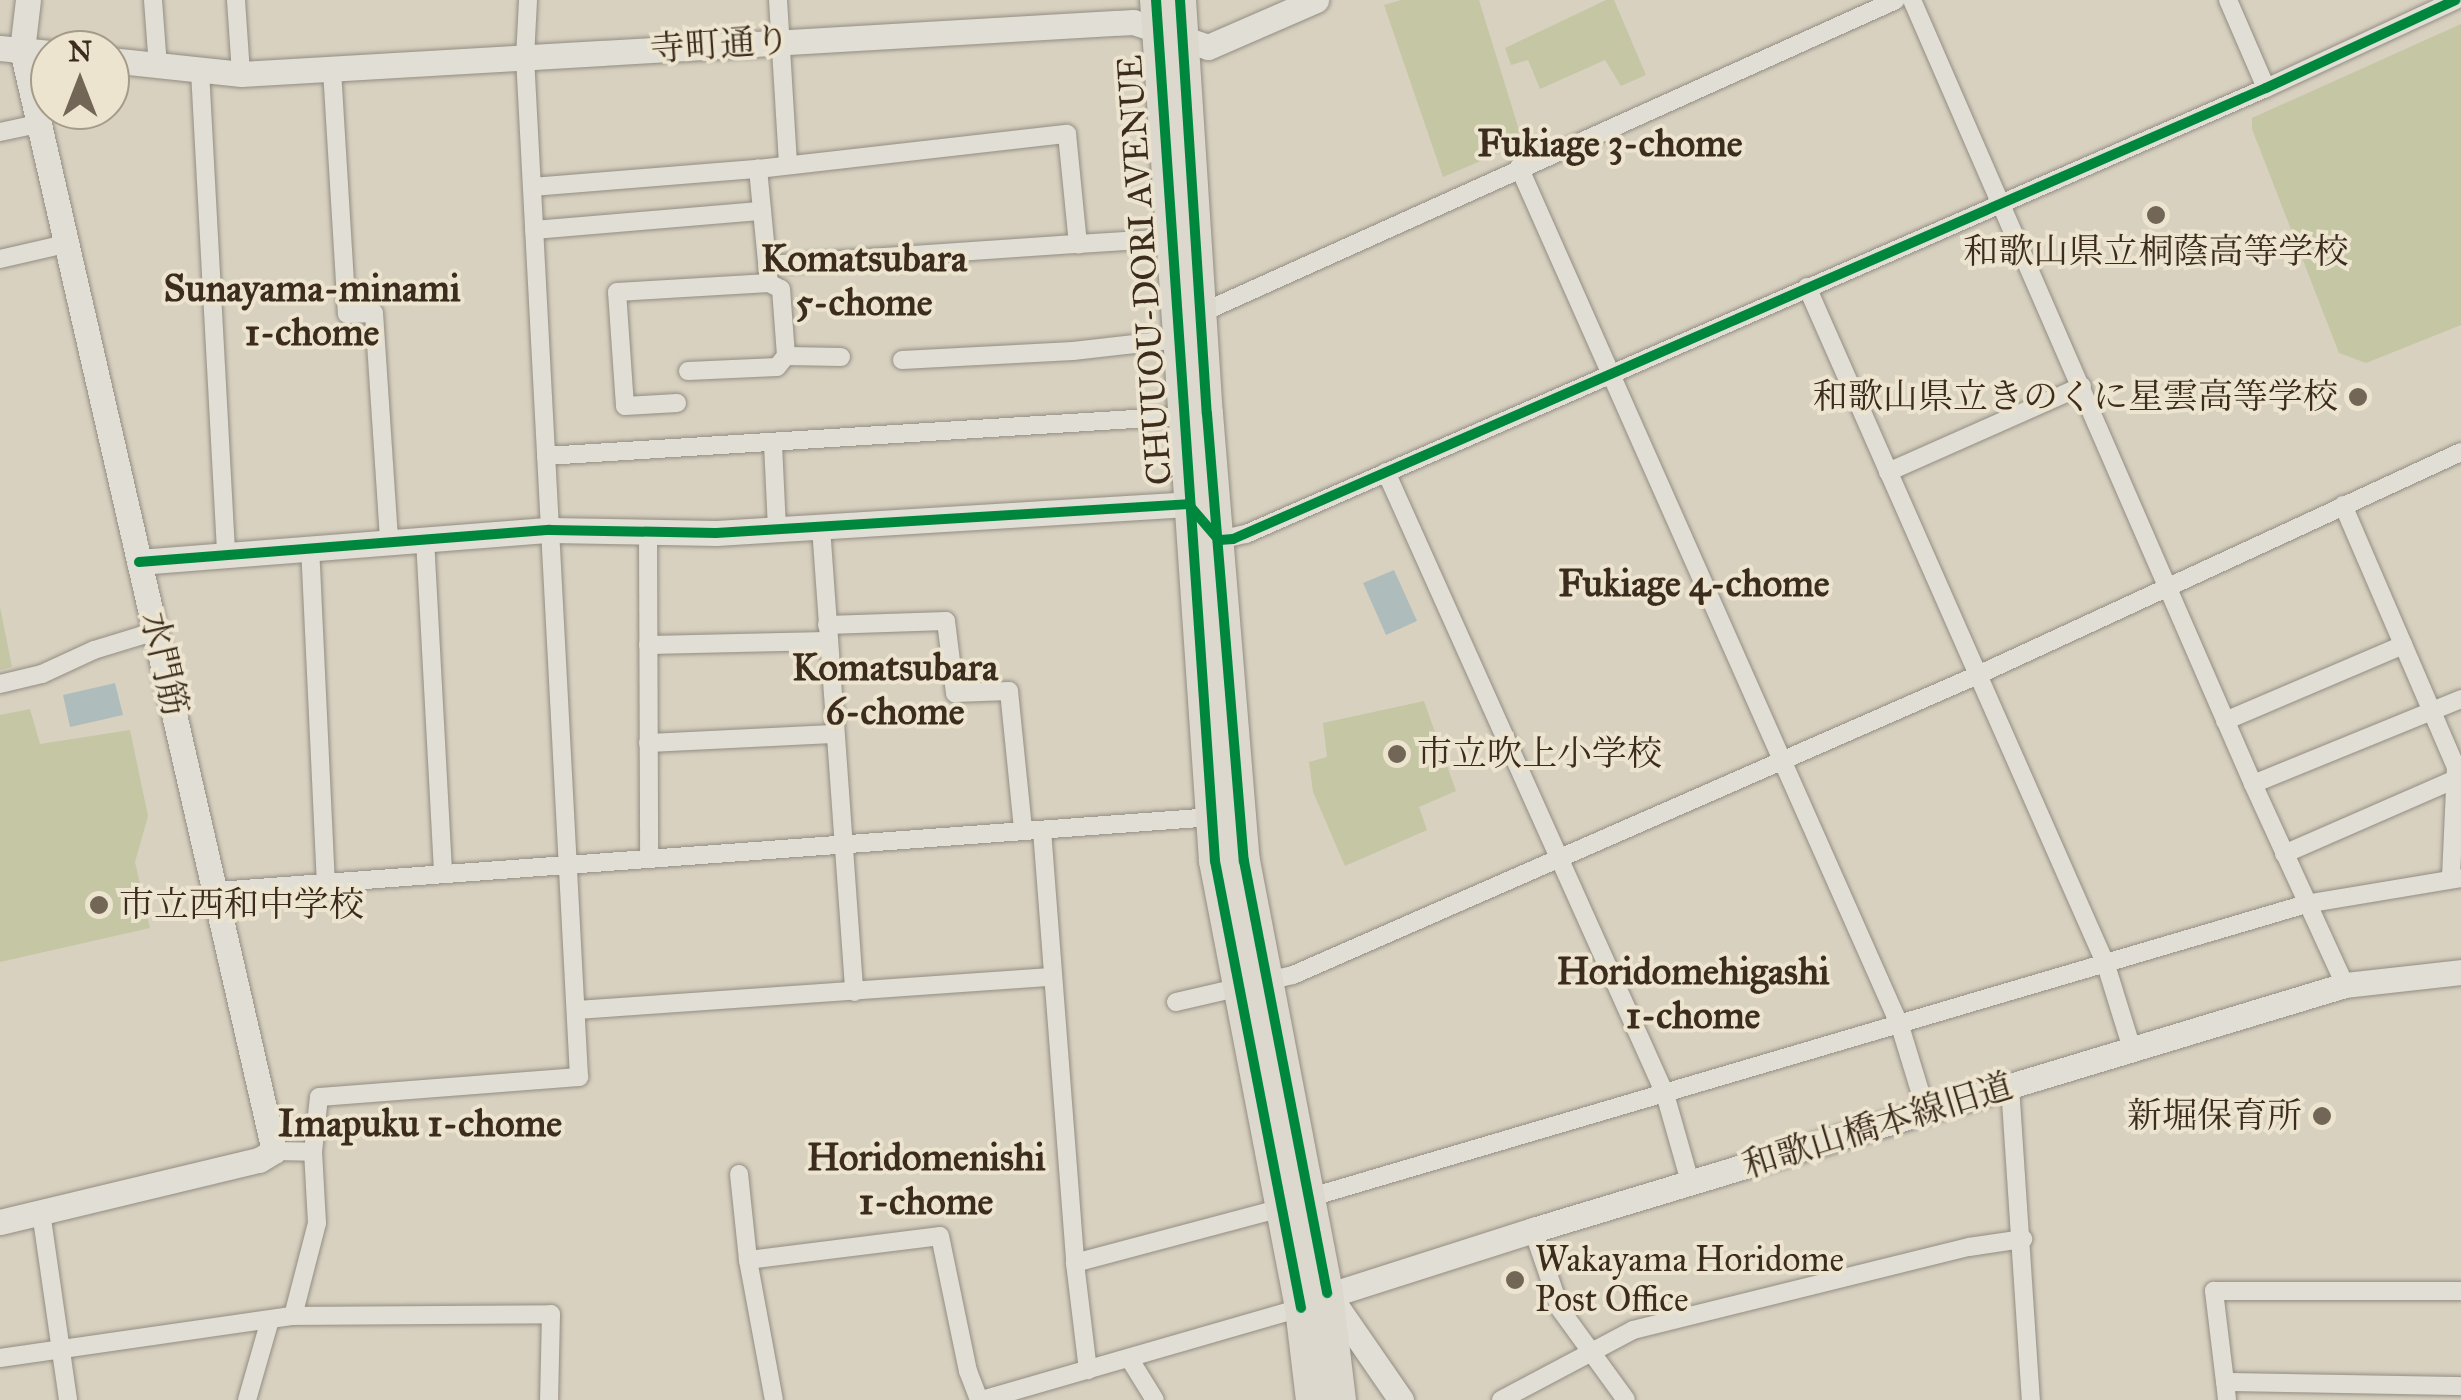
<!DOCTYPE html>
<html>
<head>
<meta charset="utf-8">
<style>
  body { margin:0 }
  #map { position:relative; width:2461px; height:1400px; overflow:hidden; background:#d8d1c0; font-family:"IM FELL Great Primer","Noto Serif JP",serif }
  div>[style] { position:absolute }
  .green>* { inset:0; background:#c4c6a4 }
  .water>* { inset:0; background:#aebdbc }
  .roads { filter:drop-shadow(0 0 2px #938d82) drop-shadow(0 0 2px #938d82) }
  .street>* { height:18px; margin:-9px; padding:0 9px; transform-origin:9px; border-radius:9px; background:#e1ded5 }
  .secondary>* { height:25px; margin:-12.5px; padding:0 12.5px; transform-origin:12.5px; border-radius:12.5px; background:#e1ded5 }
  .highway>* { height:32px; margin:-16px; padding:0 16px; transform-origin:16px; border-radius:16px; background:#dcd8ce }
  .cycleway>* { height:10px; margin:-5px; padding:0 5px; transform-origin:5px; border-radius:5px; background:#00873e }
  .dots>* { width:28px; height:28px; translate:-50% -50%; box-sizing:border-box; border:5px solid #ede4cf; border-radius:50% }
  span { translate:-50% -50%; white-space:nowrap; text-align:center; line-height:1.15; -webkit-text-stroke:8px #ede4cf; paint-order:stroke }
  .street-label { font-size:35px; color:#3b2c1e }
  .poi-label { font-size:35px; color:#3b2c1e }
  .right { translate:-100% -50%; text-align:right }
  .left { translate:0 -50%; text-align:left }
  .neighbourhood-label { font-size:38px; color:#3b2c1e; font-weight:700 }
  .north { position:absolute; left:30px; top:30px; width:100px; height:100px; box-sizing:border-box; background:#ede4cf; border:2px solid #a69a88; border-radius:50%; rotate:0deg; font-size:28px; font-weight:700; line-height:40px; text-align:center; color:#3b2c1e }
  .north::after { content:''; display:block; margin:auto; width:35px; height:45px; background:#726657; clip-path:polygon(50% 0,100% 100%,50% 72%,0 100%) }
</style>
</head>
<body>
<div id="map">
  <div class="green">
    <i style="clip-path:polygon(1401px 0,1479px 0,1523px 143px,1443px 177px,1384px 5px)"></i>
    <i style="clip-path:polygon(1606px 0,1614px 0,1646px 75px,1621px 86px,1605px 60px,1540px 89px,1528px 60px,1511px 65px,1505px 48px)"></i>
    <i style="clip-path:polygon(2461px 24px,2461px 325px,2366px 363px,2339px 353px,2252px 129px,2252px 118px)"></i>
    <i style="clip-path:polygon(0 607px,12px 667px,0 670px)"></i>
    <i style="clip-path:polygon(1424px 701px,1456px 791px,1419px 807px,1427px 830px,1345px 866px,1313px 792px,1309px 762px,1327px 757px,1323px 723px)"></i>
    <i style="clip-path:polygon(30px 709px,40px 744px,130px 730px,148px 816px,135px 862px,150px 928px,0 962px,0 715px)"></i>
  </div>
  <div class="water">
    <i style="clip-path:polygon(1394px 570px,1417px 621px,1386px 635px,1363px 583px)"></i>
    <i style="clip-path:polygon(115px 683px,123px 715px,70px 727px,63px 695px)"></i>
  </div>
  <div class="roads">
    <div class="street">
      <i style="left:153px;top:0;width:66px;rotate:85.7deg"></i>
      <i style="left:236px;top:0;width:74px;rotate:86.1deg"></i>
      <i style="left:778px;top:0;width:165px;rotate:86.5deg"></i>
      <i style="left:1912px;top:0;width:855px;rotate:66.49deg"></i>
      <i style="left:2253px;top:784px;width:221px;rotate:65.4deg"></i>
      <i style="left:2228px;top:0;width:96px;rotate:66.6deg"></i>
      <i style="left:332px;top:70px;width:244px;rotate:86.5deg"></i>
      <i style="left:347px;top:314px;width:27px;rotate:-2deg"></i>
      <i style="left:374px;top:313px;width:228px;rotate:86.2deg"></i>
      <i style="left:200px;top:71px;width:483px;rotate:86.9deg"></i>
      <i style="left:0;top:132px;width:39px;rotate:-12deg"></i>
      <i style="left:1519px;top:167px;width:940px;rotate:66.08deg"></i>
      <i style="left:1900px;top:1026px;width:89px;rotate:73deg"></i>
      <i style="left:532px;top:187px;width:227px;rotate:-4.6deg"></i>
      <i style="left:758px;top:169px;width:311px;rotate:-6.5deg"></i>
      <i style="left:1067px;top:134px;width:111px;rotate:84.3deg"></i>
      <i style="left:1078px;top:244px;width:94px;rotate:-3.7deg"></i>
      <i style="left:534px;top:230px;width:229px;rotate:-4.8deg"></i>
      <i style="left:0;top:259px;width:67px;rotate:-13deg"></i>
      <i style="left:767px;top:265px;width:312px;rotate:-3.9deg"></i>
      <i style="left:769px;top:283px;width:13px;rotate:27deg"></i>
      <i style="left:781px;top:289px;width:67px;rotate:85.7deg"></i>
      <i style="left:786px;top:356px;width:55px;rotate:1deg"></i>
      <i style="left:1807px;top:287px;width:741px;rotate:66.2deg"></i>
      <i style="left:2106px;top:965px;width:88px;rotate:72.8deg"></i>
      <i style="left:1199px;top:314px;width:764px;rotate:-24.25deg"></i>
      <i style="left:902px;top:360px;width:171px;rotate:-3deg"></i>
      <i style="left:1073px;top:351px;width:106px;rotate:-6.5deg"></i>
      <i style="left:1178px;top:339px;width:6px;rotate:-51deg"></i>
      <i style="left:688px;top:371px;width:89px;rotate:-2.6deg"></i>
      <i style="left:777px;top:367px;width:14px;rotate:-51deg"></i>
      <i style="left:677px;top:403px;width:52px;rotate:176.7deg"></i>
      <i style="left:625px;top:406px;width:114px;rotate:-94deg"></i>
      <i style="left:617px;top:292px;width:152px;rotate:-3.4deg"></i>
      <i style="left:769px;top:283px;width:115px;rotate:-95.5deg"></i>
      <i style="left:773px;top:444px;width:86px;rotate:87.3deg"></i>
      <i style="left:546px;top:456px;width:636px;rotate:-3.6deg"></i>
      <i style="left:1386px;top:472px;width:682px;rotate:65.84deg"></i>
      <i style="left:1665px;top:1094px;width:91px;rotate:74.1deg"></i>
      <i style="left:1888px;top:472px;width:212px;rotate:-23.9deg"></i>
      <i style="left:2343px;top:505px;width:285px;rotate:66.7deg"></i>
      <i style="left:2456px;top:767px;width:112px;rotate:92.6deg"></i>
      <i style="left:821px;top:527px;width:466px;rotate:85.9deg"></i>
      <i style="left:648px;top:531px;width:327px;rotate:89.8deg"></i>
      <i style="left:425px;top:539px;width:334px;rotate:86.9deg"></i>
      <i style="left:1219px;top:540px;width:28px;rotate:-13deg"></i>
      <i style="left:1246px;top:534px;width:1113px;rotate:-23.62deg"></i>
      <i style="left:2266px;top:88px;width:209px;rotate:-24.9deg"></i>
      <i style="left:310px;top:546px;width:337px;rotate:87.3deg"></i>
      <i style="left:827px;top:625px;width:119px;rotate:-1.9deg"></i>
      <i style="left:946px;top:621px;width:73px;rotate:82.9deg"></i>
      <i style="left:955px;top:693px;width:54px;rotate:-2.1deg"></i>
      <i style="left:1009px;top:691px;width:139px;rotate:84.2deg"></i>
      <i style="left:648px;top:645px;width:180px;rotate:-1.3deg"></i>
      <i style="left:0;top:684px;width:43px;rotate:-13.4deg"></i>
      <i style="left:42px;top:674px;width:57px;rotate:-24.8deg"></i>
      <i style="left:94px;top:650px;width:65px;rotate:-17deg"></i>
      <i style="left:2225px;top:721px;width:194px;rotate:-23.1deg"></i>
      <i style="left:648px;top:743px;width:186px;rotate:-2.8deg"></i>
      <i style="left:2253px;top:784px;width:225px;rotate:-22.2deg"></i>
      <i style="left:1042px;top:830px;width:434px;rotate:85.6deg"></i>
      <i style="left:1075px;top:1263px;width:108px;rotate:83.1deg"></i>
      <i style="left:2284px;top:854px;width:188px;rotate:-23.6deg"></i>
      <i style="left:217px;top:891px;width:998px;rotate:-4.25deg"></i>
      <i style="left:1176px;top:1002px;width:120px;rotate:-13deg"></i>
      <i style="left:1293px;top:975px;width:750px;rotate:-23.66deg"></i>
      <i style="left:1980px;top:674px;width:530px;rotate:-24.78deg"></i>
      <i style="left:577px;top:1010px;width:475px;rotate:-4deg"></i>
      <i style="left:2010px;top:1086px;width:315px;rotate:86.2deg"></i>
      <i style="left:274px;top:1151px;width:39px;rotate:1deg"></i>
      <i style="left:739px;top:1174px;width:86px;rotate:84deg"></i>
      <i style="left:748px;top:1260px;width:142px;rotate:79.5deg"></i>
      <i style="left:1308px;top:1198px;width:1040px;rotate:-16.41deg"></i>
      <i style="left:2306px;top:904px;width:157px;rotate:-9.5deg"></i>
      <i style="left:41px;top:1212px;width:190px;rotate:81.8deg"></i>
      <i style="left:1533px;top:1230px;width:83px;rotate:71.1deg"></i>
      <i style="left:1560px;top:1309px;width:112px;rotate:54deg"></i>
      <i style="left:748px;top:1260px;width:193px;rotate:-7.1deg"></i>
      <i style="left:940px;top:1236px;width:138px;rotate:78.3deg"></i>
      <i style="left:968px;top:1371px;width:31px;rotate:69deg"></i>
      <i style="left:1075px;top:1263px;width:213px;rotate:-14.9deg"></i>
      <i style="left:293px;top:1316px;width:96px;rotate:-75.5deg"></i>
      <i style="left:317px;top:1223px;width:71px;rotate:-93.2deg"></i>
      <i style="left:313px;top:1152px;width:55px;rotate:-83.8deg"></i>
      <i style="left:319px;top:1097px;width:261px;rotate:-4.4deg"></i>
      <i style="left:579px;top:1077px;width:1020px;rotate:-93.03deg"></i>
      <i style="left:525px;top:58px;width:58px;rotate:-87deg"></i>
      <i style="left:0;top:1358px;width:296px;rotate:-8.2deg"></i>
      <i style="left:293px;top:1316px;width:258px;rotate:-0.4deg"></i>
      <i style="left:551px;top:1314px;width:86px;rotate:91.3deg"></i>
      <i style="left:1129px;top:1358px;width:49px;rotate:58.2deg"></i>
      <i style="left:2225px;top:1382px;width:92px;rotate:-96.9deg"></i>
      <i style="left:2214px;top:1291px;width:247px"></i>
      <i style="left:247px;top:1400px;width:83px;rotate:-74deg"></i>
      <i style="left:982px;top:1400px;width:332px;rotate:-16.1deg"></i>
      <i style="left:1501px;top:1400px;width:149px;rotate:-27.9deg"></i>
      <i style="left:1633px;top:1330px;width:346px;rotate:-13.9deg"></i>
      <i style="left:1969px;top:1247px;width:55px;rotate:-8.4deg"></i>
      <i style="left:2227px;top:1400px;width:18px;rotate:-96deg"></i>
      <i style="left:2225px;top:1382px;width:236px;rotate:1deg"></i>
    </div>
    <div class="secondary">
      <i style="left:0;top:48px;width:50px;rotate:5.7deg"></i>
      <i style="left:110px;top:60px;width:132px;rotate:6.1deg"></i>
      <i style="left:241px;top:74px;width:894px;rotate:-3.34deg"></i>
      <i style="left:1133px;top:22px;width:79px;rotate:18.4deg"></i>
      <i style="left:1208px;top:47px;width:118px;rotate:-23.5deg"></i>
      <i style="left:139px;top:562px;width:412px;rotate:-4.5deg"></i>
      <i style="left:550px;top:530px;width:166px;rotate:1deg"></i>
      <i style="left:716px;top:533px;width:473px;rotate:-3.5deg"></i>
      <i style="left:1188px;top:504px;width:19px;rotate:51deg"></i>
      <i style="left:0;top:1222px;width:266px;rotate:-13.5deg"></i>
      <i style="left:259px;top:1160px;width:17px;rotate:-31deg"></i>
      <i style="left:274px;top:1151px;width:1129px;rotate:-102.89deg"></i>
      <i style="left:22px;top:50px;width:50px;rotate:-83.2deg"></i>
      <i style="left:1330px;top:1297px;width:125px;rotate:55.4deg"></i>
      <i style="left:1314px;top:1300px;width:230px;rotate:-17.7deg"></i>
      <i style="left:1533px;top:1230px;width:848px;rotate:-16.79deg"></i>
      <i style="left:2345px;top:985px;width:117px;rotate:-6.4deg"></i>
    </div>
    <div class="highway">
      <i style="left:1156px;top:0;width:863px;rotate:86.08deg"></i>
      <i style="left:1215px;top:861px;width:455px;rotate:79.1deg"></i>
      <i style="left:1301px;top:1308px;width:93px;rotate:83.2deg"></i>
      <i style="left:1180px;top:0;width:415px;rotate:86.3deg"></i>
      <i style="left:1207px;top:414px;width:449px;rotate:85.3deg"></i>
      <i style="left:1244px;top:861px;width:440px;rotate:79.1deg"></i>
      <i style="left:1327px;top:1293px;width:108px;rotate:83.1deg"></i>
    </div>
  </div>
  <div class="cycleway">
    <i style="left:1156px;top:0;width:863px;rotate:86.08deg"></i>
    <i style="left:1215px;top:861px;width:455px;rotate:79.1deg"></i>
    <i style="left:1180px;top:0;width:415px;rotate:86.3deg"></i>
    <i style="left:1207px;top:414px;width:449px;rotate:85.3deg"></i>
    <i style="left:1244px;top:861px;width:440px;rotate:79.1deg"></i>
    <i style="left:139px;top:562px;width:412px;rotate:-4.5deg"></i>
    <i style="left:550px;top:530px;width:166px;rotate:1deg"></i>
    <i style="left:716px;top:533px;width:473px;rotate:-3.5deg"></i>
    <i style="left:1188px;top:504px;width:48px;rotate:49.3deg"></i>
    <i style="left:1219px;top:540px;width:14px;rotate:-4deg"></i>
    <i style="left:1233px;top:539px;width:1127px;rotate:-23.59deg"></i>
    <i style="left:2266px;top:88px;width:209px;rotate:-24.9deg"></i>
  </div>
  <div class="dots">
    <i style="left:2156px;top:215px;background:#726657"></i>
    <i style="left:2358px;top:397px;background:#726657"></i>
    <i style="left:1397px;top:754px;background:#726657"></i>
    <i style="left:99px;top:905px;background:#726657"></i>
    <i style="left:2322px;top:1116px;background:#726657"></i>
    <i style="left:1515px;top:1280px;background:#726657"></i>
  </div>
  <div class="street-label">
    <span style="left:720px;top:45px;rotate:-4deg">寺町通り</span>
    <span style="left:1145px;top:270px;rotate:-94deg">CHUUOU-DORI AVENUE</span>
    <span style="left:164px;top:664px;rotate:77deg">水門筋</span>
    <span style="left:1878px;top:1126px;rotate:-17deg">和歌山橋本線旧道</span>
  </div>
  <div class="poi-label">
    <span style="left:2156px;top:252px">和歌山県立桐蔭高等学校</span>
    <span class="right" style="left:2338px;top:397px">和歌山県立きのくに星雲高等学校</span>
    <span class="left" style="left:1417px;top:754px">市立吹上小学校</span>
    <span class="left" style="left:119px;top:905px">市立西和中学校</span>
    <span class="right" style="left:2302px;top:1116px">新堀保育所</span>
    <span class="left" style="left:1535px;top:1280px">Wakayama Horidome<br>Post Office</span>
  </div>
  <div class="neighbourhood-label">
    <span style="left:1610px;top:144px">Fukiage 3-chome</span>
    <span style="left:864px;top:281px">Komatsubara<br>5-chome</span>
    <span style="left:312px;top:311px">Sunayama-minami<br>1-chome</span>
    <span style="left:1694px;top:584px">Fukiage 4-chome</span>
    <span style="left:895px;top:690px">Komatsubara<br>6-chome</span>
    <span style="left:1693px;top:994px">Horidomehigashi<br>1-chome</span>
    <span style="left:420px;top:1124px">Imapuku 1-chome</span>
    <span style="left:926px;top:1180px">Horidomenishi<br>1-chome</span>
  </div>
  <div class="north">N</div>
</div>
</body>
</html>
